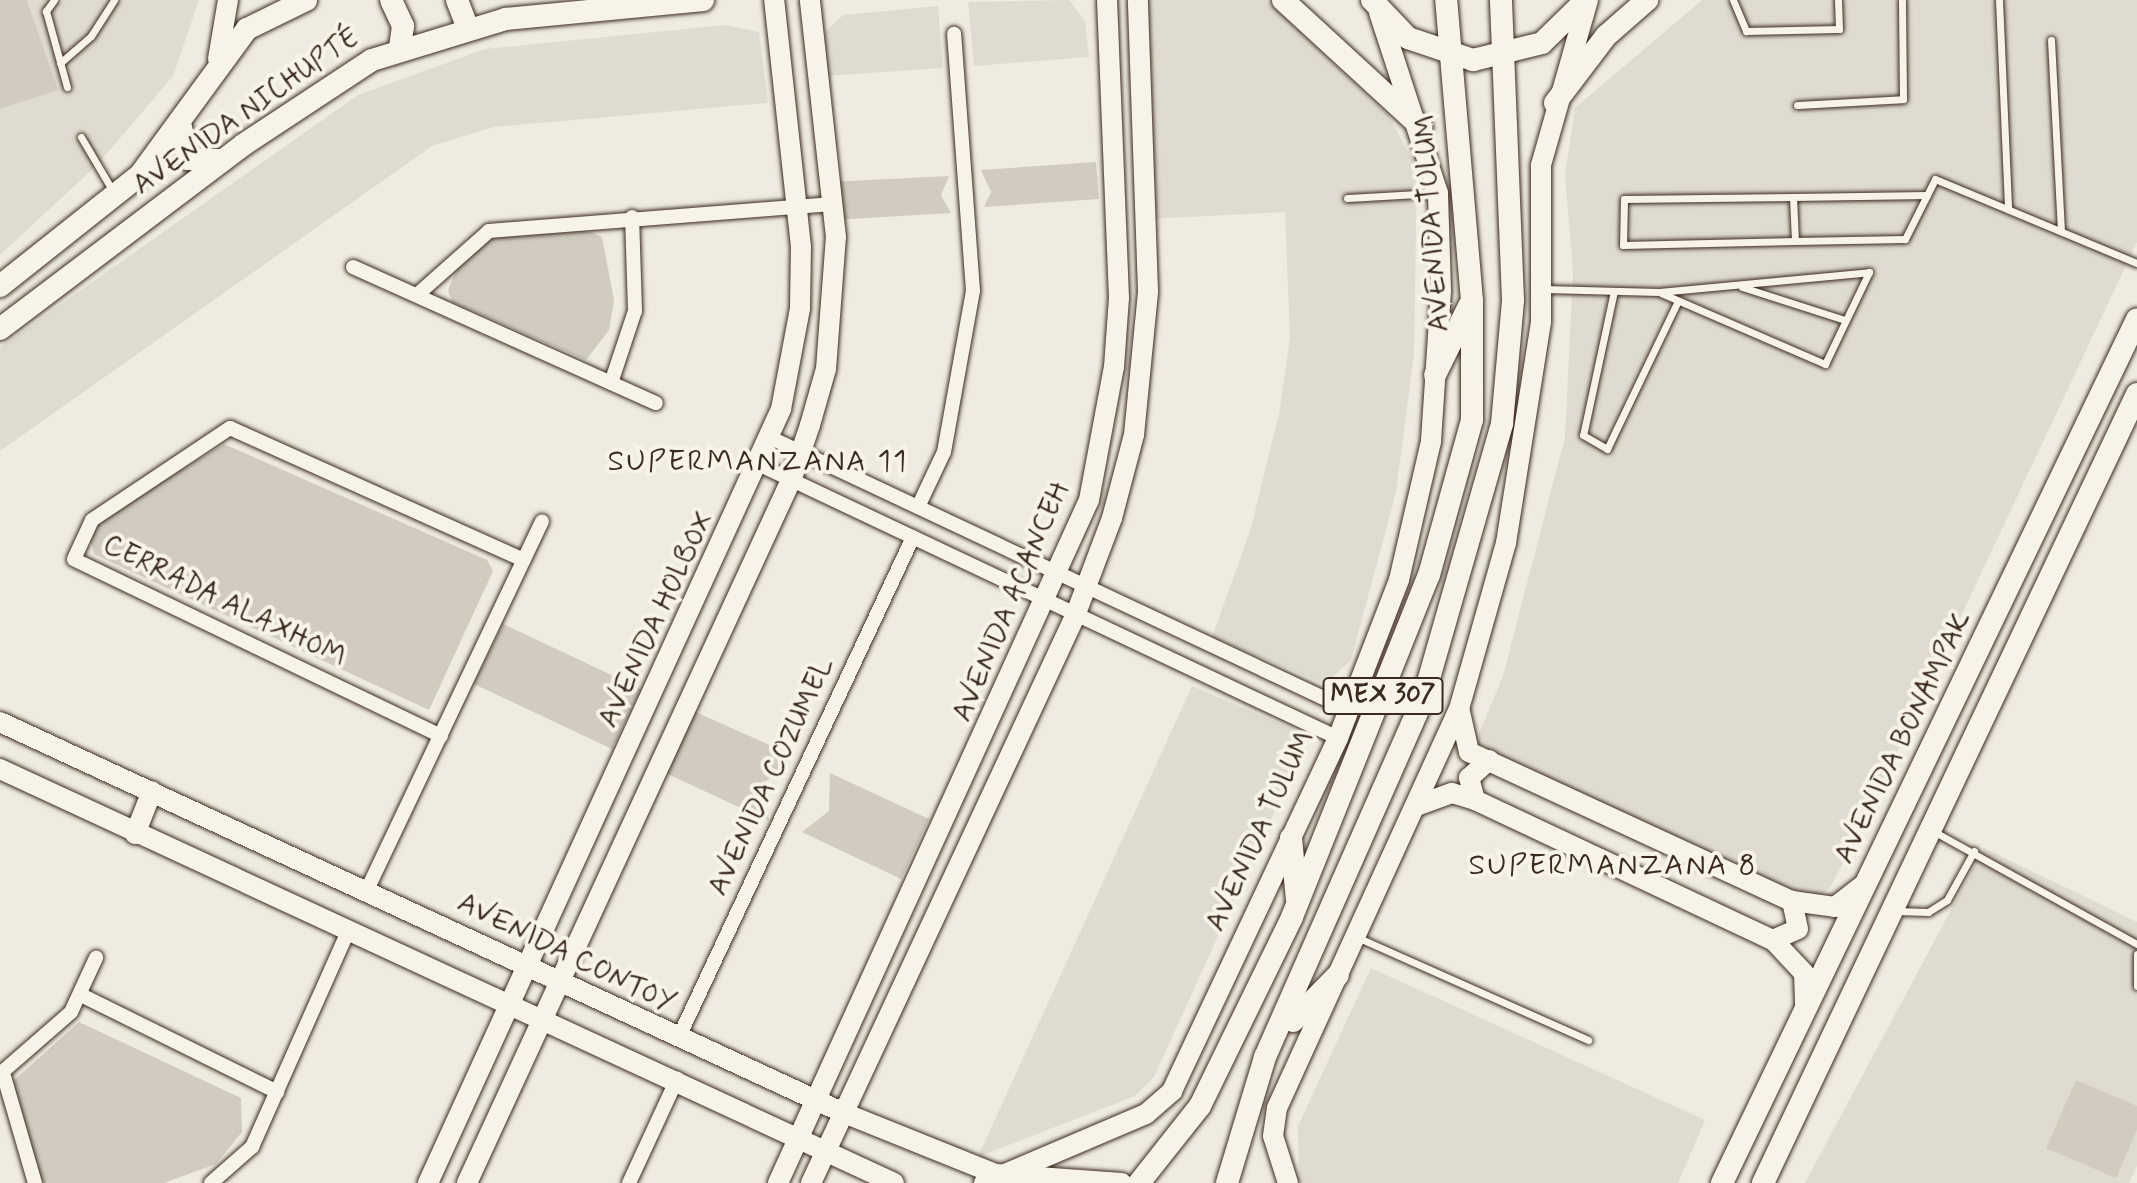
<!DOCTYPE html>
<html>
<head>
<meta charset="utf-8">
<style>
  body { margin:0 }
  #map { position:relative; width:2137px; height:1183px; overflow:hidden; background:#efebe0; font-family:Mynerve,sans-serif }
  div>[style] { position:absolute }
  .built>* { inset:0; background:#e0dbd0 }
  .green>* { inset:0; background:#d1cbc0 }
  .roads { filter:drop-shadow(0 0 2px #3b2a1e) drop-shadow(0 0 2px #3b2a1e) }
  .lane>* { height:7px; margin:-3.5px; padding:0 3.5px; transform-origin:3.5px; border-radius:3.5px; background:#f7f3e8 }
  .street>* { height:14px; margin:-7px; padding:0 7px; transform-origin:7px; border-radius:7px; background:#f7f3e8 }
  .secondary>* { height:20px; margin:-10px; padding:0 10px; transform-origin:10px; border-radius:10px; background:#f7f3e8 }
  .primary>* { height:22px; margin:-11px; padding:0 11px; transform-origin:11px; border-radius:11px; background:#f7f3e8 }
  span { translate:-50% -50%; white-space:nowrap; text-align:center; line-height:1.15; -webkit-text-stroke:8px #f7f3e8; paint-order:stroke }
  .shield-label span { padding:2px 6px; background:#f7f3e8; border:2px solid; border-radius:6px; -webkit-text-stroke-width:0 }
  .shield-label { font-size:26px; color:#3b2a1e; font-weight:700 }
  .street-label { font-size:28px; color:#3b2a1e }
  .neighbourhood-label { font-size:30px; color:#3b2a1e; letter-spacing:2px }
</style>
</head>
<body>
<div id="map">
  <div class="built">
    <i style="clip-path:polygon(27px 0,199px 0,173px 76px,98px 164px,0 255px,0 109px,57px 90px)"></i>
    <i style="clip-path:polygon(1069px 0,1085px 21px,1089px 57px,974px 66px,968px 2px)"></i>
    <i style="clip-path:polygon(1143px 0,1266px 0,1388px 115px,1417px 168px,1414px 355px,1396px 492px,1351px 660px,1325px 684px,1212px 637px,1251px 528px,1279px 414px,1290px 337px,1285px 212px,1148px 219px)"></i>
    <i style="clip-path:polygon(1702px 0,2137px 0,2137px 242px,1865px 820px,1831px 886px,1815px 900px,1796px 898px,1475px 743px,1503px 676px,1565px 437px,1573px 273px,1565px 174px,1575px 108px)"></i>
    <i style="clip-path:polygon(938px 6px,943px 68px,825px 76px,825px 32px,843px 15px)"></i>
    <i style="clip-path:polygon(725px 25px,759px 32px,768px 103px,494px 127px,432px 146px,0 451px,0 347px,358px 95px,485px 49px)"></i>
    <i style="clip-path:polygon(1192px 686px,1309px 736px,1154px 1077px,1135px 1096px,978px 1157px)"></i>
    <i style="clip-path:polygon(1984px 848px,2137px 922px,2137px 1166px,2129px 1183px,1805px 1183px)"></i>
    <i style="clip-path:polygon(1371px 968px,1705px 1120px,1678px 1183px,1299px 1183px,1298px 1126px)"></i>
  </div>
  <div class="green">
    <i style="clip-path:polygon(0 0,27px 0,58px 90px,0 109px)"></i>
    <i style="clip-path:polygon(1096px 162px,1099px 199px,984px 207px,991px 192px,981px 170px)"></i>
    <i style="clip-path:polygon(949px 176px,941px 195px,951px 213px,834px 220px,831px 182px)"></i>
    <i style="clip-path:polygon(581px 228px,602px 237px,614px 300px,609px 330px,586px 360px,452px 302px,448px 290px,457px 268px,476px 246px,496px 237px)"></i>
    <i style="clip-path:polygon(224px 444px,487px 560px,493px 571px,429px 710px,94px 554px,90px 538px,98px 521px)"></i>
    <i style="clip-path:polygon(503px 624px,641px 689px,612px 749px,474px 684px)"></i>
    <i style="clip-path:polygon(689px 709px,794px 756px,761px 786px,769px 821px,659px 770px)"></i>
    <i style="clip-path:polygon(830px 773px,929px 819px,901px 879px,802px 832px,829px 811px)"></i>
    <i style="clip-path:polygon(79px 1022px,241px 1098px,242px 1132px,216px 1164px,164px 1183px,43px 1183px,11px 1083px)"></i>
    <i style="clip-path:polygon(2076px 1080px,2137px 1106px,2137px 1130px,2116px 1178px,2046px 1148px)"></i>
  </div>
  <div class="roads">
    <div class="lane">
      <i style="left:54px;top:0;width:14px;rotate:126deg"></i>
      <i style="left:46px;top:11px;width:79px;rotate:74.6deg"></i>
      <i style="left:1733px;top:0;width:34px;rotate:67deg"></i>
      <i style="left:1746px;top:31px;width:93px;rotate:-1.2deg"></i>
      <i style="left:1839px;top:29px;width:29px;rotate:-92deg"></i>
      <i style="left:1999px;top:0;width:209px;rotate:87.5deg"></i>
      <i style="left:2051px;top:40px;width:191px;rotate:87deg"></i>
      <i style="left:60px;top:63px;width:41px;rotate:-41.1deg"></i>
      <i style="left:91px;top:36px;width:43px;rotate:-57.4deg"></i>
      <i style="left:1797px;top:105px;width:106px;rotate:-3.2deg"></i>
      <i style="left:1903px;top:99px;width:99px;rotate:-90.6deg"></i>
      <i style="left:81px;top:137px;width:65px;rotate:59.5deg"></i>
      <i style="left:1927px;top:195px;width:134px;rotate:179.1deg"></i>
      <i style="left:1793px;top:197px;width:44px;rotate:87.4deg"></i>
      <i style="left:1795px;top:241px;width:110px;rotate:-1deg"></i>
      <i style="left:1905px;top:239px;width:67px;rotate:-63.4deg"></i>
      <i style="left:1935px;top:179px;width:219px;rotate:22.6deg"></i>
      <i style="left:1793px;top:197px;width:169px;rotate:179.3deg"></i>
      <i style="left:1624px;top:199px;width:46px;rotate:91.2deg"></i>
      <i style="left:1623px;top:245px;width:172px;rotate:-1.3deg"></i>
      <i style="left:1347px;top:198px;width:89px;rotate:-3.2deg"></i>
      <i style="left:1742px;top:287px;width:108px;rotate:17.8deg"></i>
      <i style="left:1544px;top:289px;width:115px;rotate:1.5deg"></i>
      <i style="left:1659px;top:292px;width:211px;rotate:-5.4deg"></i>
      <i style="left:1614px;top:291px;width:147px;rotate:102.1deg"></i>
      <i style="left:1583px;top:435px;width:28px;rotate:30deg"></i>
      <i style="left:1607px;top:449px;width:164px;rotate:-64.4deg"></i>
      <i style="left:1661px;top:293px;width:179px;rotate:23.4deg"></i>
      <i style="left:1825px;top:364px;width:102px;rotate:-64.4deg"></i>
      <i style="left:1933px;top:831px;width:233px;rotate:29deg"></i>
      <i style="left:1896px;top:911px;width:32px;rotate:2deg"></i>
      <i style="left:1928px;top:912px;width:22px;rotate:-32deg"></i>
      <i style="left:1947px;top:900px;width:56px;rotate:-61.1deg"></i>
      <i style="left:1359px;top:938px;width:251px;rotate:24deg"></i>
      <i style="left:2137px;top:954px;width:32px;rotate:90deg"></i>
    </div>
    <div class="street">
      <i style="left:353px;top:267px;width:332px;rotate:24.2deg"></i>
      <i style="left:418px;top:294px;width:95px;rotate:-41.6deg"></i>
      <i style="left:489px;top:231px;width:344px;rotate:-4.5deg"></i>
      <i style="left:611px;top:383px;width:76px;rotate:-71.6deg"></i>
      <i style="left:635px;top:311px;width:94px;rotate:-91.8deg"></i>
      <i style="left:771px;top:438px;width:639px;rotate:25.2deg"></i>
      <i style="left:760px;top:465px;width:639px;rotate:25.28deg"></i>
      <i style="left:918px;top:507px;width:61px;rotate:-64.7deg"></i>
      <i style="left:944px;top:452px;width:164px;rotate:-79.8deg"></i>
      <i style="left:973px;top:291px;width:258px;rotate:-94.2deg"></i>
      <i style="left:441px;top:736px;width:407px;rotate:-154.3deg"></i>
      <i style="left:74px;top:559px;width:43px;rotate:-65.2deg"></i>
      <i style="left:92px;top:520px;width:166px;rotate:-33.7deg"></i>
      <i style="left:230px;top:428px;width:322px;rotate:24.2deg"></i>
      <i style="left:367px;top:890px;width:408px;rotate:-64.6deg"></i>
      <i style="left:81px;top:995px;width:219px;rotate:26.3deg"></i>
      <i style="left:678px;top:1039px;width:554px;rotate:-64.91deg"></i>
      <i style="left:3px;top:1073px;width:115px;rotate:73.8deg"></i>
      <i style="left:0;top:1074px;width:94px;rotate:-41.1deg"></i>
      <i style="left:71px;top:1012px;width:60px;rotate:-65.2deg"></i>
      <i style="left:211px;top:1183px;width:55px;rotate:-41.3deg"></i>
      <i style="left:252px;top:1147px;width:236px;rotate:-66deg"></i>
      <i style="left:629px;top:1183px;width:115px;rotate:-65.2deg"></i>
    </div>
    <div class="secondary">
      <i style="left:218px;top:59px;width:60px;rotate:-80.4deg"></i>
      <i style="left:1460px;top:712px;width:41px;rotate:77.3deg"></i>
      <i style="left:1469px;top:752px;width:356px;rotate:24.8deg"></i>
      <i style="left:1792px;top:901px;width:43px;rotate:7.9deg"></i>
      <i style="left:1835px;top:907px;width:34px;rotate:-38deg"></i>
      <i style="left:0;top:722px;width:930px;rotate:24.86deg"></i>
      <i style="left:844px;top:1113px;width:164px;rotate:21.9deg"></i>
      <i style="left:996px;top:1174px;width:126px;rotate:4.1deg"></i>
      <i style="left:0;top:769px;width:985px;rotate:24.85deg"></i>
      <i style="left:1475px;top:800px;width:23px;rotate:-105deg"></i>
      <i style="left:1469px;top:778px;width:27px;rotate:-42deg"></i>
      <i style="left:1416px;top:806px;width:38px;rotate:-20deg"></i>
      <i style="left:1452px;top:793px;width:24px;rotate:17deg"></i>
      <i style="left:1475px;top:800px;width:329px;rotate:25.2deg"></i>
      <i style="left:1773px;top:940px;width:45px;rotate:46.8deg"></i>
      <i style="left:1804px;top:973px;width:33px;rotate:88deg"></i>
      <i style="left:135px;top:834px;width:46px;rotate:-68.4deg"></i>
      <i style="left:1773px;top:940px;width:27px;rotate:-24deg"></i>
      <i style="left:1798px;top:929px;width:29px;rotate:-102deg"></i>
      <i style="left:428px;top:1183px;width:851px;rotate:-65.48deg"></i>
      <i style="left:781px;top:409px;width:103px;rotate:-79.3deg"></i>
      <i style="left:800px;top:308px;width:61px;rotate:-89.1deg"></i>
      <i style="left:801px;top:247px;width:248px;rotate:-96.2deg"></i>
      <i style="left:467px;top:1183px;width:776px;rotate:-65.25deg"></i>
      <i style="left:792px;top:478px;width:56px;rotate:-71.2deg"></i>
      <i style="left:810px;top:425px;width:58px;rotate:-74.1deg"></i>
      <i style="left:826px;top:369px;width:132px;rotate:-85.7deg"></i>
      <i style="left:836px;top:237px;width:238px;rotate:-96.3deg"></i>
      <i style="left:778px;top:1183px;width:750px;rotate:-65.52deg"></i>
      <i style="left:1089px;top:500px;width:135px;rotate:-79.4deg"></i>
      <i style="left:1114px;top:367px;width:69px;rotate:-85.9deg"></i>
      <i style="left:1119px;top:298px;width:298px;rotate:-92.3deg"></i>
      <i style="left:811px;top:1183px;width:625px;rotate:-65.03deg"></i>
      <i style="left:1075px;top:616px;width:105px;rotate:-69.3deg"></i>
      <i style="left:1112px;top:518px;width:86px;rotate:-75.2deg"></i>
      <i style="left:1134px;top:435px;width:145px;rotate:-84.4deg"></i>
      <i style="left:1148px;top:291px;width:291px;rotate:-92deg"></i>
      <i style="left:984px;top:1183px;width:176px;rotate:-23.1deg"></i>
      <i style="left:1146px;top:1114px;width:35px;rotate:-41deg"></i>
      <i style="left:1172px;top:1091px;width:390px;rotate:-64.8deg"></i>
      <i style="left:1338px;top:738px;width:169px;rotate:-68.9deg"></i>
      <i style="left:1399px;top:580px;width:143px;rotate:-77deg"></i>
      <i style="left:1431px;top:441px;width:151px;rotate:-86.2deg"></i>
      <i style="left:1441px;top:290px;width:97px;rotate:-91.8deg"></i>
      <i style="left:1438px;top:193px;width:190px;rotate:-108.1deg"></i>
      <i style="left:1288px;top:1183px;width:49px;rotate:-107.7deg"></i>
      <i style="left:1273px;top:1136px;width:28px;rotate:-82deg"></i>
      <i style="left:1277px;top:1108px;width:439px;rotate:-65.5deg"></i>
      <i style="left:1459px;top:709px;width:173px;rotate:-74.2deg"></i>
      <i style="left:1506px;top:543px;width:224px;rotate:-81deg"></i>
      <i style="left:1541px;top:322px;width:157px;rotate:-90deg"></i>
      <i style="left:1541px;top:165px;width:172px;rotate:-74.1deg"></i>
    </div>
    <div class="primary">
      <i style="left:391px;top:0;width:29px;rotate:65deg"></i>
      <i style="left:403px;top:26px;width:21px;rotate:98deg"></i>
      <i style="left:457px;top:0;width:28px;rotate:69deg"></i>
      <i style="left:1283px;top:0;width:188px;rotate:42.6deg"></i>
      <i style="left:1372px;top:0;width:52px;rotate:46.5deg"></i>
      <i style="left:1408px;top:38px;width:69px;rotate:18.7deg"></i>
      <i style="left:1473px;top:60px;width:71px;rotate:-13.8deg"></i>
      <i style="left:1542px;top:43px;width:62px;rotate:-44.3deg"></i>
      <i style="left:1555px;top:103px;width:84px;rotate:-52.7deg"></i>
      <i style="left:1606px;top:36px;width:55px;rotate:-41.3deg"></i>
      <i style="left:180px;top:123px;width:37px;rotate:77deg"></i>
      <i style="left:188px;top:159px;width:35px;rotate:2deg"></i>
      <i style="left:0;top:286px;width:179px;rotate:-38.4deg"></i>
      <i style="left:140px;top:175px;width:181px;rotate:-53.8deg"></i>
      <i style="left:247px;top:29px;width:66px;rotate:-26.2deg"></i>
      <i style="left:0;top:329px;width:305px;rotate:-37.1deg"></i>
      <i style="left:243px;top:145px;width:154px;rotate:-33.4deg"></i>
      <i style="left:372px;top:60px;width:140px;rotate:-17deg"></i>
      <i style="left:506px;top:19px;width:198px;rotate:-5.5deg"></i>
      <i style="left:1435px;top:375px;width:77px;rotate:-63.8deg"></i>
      <i style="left:1291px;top:838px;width:62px;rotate:84.5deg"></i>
      <i style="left:1293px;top:1021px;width:64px;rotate:-45.6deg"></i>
      <i style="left:1139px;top:1183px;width:98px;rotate:-51.6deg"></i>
      <i style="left:1200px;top:1106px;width:210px;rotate:-64deg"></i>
      <i style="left:1292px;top:917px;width:368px;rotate:-68.2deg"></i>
      <i style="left:1429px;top:575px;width:161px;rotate:-74.5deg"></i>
      <i style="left:1472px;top:420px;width:119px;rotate:-90deg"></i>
      <i style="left:1472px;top:301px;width:302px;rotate:-94.9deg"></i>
      <i style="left:1227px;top:1183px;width:132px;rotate:-73.2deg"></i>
      <i style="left:1265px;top:1057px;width:394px;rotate:-66.2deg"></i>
      <i style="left:1424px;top:696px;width:283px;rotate:-74deg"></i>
      <i style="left:1502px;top:424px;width:124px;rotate:-84.9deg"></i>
      <i style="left:1513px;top:300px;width:300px;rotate:-92.3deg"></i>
      <i style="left:1722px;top:1183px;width:958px;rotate:-64.34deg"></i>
      <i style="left:1763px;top:1183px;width:873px;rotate:-64.64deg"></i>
    </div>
  </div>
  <div class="shield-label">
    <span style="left:1383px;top:696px">MEX 307</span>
  </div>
  <div class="street-label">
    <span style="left:247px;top:112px;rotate:-35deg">AVENIDA NICHUPTÉ</span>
    <span style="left:1433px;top:223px;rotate:-94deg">AVENIDA TULUM</span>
    <span style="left:224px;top:602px;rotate:26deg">CERRADA ALAXHOM</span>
    <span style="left:1012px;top:602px;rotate:-67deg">AVENIDA ACANCEH</span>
    <span style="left:657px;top:620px;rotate:-65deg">AVENIDA HOLBOX</span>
    <span style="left:1904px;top:738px;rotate:-64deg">AVENIDA BONAMPAK</span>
    <span style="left:772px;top:777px;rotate:-65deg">AVENIDA COZUMEL</span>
    <span style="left:1261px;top:831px;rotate:-65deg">AVENIDA TULUM</span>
    <span style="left:566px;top:954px;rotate:26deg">AVENIDA CONTOY</span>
  </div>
  <div class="neighbourhood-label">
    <span style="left:758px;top:462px">SUPERMANZANA 11</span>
    <span style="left:1613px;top:866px">SUPERMANZANA 8</span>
  </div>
</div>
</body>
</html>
